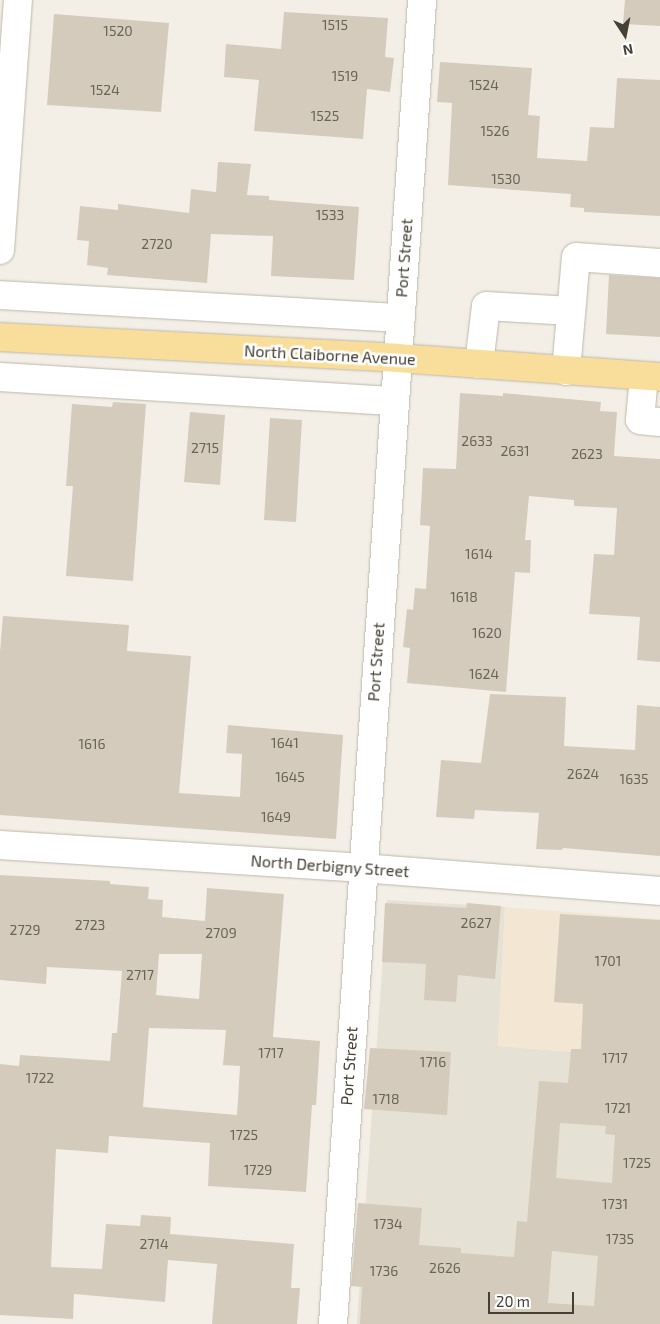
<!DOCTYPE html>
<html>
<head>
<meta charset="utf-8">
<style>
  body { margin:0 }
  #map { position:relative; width:660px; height:1324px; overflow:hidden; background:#f3efe7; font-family:"Exo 2",sans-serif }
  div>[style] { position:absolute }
  .residential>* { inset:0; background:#e6e1d5 }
  .commercial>* { inset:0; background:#f3e6d3 }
  .building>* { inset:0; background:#d4cbbd }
  .roads { filter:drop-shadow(0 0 1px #bdb7aa) drop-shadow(0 0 1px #bdb7aa) }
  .minor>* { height:28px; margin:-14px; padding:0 14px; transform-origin:14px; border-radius:14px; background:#fff }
  .major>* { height:28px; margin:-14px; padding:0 14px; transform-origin:14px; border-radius:14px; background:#f8de9a }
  span { translate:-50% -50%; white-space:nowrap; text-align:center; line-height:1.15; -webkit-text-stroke:5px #fff; paint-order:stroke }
  .number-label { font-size:14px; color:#696358 }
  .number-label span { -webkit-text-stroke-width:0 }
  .street-label { font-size:16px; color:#454036 }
  .north { position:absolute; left:600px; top:10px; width:50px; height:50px; -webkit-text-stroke:4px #fff; paint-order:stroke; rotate:169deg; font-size:14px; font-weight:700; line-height:20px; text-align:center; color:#454036 }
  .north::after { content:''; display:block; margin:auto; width:18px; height:22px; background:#454036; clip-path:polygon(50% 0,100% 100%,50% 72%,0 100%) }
  .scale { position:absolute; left:488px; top:1292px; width:86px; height:22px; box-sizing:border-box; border:2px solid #454036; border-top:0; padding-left:6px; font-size:15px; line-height:18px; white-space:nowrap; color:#454036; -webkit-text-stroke:4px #fff; paint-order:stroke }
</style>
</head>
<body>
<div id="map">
  <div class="residential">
    <i style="clip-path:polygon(387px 900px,505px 907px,498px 1046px,660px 1059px,660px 1324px,357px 1324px)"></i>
  </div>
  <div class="commercial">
    <i style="clip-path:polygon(505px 907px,660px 919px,660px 1059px,498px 1046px)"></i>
  </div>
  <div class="building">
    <i style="clip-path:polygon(625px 0,660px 0,660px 26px,623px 24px)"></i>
    <i style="clip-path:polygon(284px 12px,388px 18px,385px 57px,394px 58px,390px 92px,367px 89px,363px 139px,254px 131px,259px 80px,224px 77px,226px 44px,281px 49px)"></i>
    <i style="clip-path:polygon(54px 14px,169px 23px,161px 112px,47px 105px)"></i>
    <i style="clip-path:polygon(440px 62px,532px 68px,528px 115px,540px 116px,537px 158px,587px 161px,590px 127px,614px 128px,617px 78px,660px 80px,660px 216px,584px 212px,584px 208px,570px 207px,571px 194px,448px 185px,452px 103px,437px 102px)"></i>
    <i style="clip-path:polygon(218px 162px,251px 164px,247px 195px,269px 196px,269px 200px,359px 207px,354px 280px,271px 276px,273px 236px,211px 234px,207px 283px,107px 275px,108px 268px,87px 265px,89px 241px,77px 240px,80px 206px,118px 210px,118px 204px,189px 213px,191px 189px,216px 192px)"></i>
    <i style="clip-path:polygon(609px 275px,660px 278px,660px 337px,606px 334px)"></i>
    <i style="clip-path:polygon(460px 393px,503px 396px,503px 393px,601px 402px,600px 411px,617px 412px,614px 456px,660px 459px,660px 662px,637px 660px,640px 617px,589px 614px,594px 554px,614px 555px,617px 508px,574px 506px,574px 500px,529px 496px,525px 540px,531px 540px,530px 573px,515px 572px,506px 692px,407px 683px,410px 648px,403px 647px,407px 609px,413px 610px,415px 588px,426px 589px,427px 573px,430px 526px,420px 525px,423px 468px,456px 469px)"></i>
    <i style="clip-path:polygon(113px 402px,146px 404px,133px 581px,66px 576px,73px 486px,66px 486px,72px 404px,112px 407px)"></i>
    <i style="clip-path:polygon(190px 412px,225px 415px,220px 485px,184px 482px)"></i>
    <i style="clip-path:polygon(270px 418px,302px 420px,296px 522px,264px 520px)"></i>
    <i style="clip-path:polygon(3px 616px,129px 625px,127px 651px,191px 656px,179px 793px,240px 797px,242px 754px,226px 753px,228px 725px,343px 735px,336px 839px,0 815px,0 652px)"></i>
    <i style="clip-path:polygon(490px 694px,566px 697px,564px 746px,635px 750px,637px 705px,660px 707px,660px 856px,563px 848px,562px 850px,536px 849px,539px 813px,475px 810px,474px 819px,436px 817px,441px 760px,481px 763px)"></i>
    <i style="clip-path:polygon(evenodd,0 875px,110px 881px,110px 884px,149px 887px,148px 899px,163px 900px,162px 917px,205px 921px,207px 888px,284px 894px,273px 1037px,320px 1041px,316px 1105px,312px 1105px,306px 1192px,208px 1186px,210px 1143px,109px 1136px,108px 1153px,56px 1149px,51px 1267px,102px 1269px,106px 1224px,140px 1226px,141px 1215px,171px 1217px,170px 1234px,294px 1244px,291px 1288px,300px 1288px,297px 1324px,212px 1324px,217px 1264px,168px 1260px,165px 1302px,74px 1294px,73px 1319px,0 1315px,0 1064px,19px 1066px,20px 1055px,110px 1061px,112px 1033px,117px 1033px,122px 971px,47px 967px,46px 984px,0 980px,0 875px,159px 954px,202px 954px,199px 999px,156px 995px,159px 954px,0 875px,149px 1028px,226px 1030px,223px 1065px,240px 1066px,237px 1115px,143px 1107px,149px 1028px)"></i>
    <i style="clip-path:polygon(385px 903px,466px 908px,467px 903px,501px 906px,495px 979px,458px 975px,456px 1002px,424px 1000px,426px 964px,382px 962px)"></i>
    <i style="clip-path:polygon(evenodd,560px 914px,660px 920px,660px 1324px,360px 1324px,362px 1287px,351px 1286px,358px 1203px,422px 1208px,419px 1245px,461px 1248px,461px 1253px,514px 1257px,517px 1221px,527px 1222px,539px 1081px,568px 1083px,571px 1049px,581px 1049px,583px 1004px,554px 1002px,560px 914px,560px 1123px,606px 1126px,605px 1134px,615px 1135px,612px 1183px,556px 1178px,560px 1123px,560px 914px,552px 1251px,598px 1256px,594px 1306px,548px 1303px,552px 1251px)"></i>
    <i style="clip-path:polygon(370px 1048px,451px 1052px,447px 1115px,364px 1109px)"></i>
  </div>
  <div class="roads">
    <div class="minor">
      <i style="left:0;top:250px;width:251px;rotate:-85.9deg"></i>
      <i style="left:0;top:295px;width:401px;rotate:3.3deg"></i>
      <i style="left:479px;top:364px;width:58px;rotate:-83.1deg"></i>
      <i style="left:486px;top:306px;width:85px;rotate:3.4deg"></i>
      <i style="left:566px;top:371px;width:114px;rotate:-85deg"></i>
      <i style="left:576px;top:257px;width:84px;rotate:4.1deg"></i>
      <i style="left:644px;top:376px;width:44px;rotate:95.2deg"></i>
      <i style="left:640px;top:420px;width:20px;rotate:6deg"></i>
      <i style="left:0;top:377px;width:395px;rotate:3.5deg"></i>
      <i style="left:0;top:845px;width:363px;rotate:3.6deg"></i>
      <i style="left:362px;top:868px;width:299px;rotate:4.4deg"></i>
      <i style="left:333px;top:1324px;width:1327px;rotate:-86.15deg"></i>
    </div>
    <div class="major">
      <i style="left:0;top:337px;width:398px;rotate:3deg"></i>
      <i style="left:397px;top:358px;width:264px;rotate:4.1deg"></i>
    </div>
  </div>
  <div class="number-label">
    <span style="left:335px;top:25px">1515</span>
    <span style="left:118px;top:31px">1520</span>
    <span style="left:345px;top:76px">1519</span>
    <span style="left:484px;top:85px">1524</span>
    <span style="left:105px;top:90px">1524</span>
    <span style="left:325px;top:116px">1525</span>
    <span style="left:495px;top:131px">1526</span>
    <span style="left:506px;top:179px">1530</span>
    <span style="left:330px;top:215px">1533</span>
    <span style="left:157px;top:244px">2720</span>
    <span style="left:477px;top:441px">2633</span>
    <span style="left:205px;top:448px">2715</span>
    <span style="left:515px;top:451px">2631</span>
    <span style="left:587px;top:454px">2623</span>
    <span style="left:479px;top:554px">1614</span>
    <span style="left:464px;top:597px">1618</span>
    <span style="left:487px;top:633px">1620</span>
    <span style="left:484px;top:674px">1624</span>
    <span style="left:285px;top:743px">1641</span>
    <span style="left:92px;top:744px">1616</span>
    <span style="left:583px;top:774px">2624</span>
    <span style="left:290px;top:777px">1645</span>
    <span style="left:634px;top:779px">1635</span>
    <span style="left:276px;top:817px">1649</span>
    <span style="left:476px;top:923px">2627</span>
    <span style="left:90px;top:925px">2723</span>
    <span style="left:25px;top:930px">2729</span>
    <span style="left:221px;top:933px">2709</span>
    <span style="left:608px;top:961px">1701</span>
    <span style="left:140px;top:975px">2717</span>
    <span style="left:271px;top:1053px">1717</span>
    <span style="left:615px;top:1058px">1717</span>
    <span style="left:433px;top:1062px">1716</span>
    <span style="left:40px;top:1078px">1722</span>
    <span style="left:386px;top:1099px">1718</span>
    <span style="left:618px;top:1108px">1721</span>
    <span style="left:244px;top:1135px">1725</span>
    <span style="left:637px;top:1163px">1725</span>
    <span style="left:258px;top:1170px">1729</span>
    <span style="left:615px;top:1204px">1731</span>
    <span style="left:388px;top:1224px">1734</span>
    <span style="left:620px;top:1239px">1735</span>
    <span style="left:154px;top:1244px">2714</span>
    <span style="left:445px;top:1268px">2626</span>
    <span style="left:384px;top:1271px">1736</span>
  </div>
  <div class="street-label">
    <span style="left:404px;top:258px;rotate:-86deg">Port Street</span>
    <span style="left:330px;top:355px;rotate:3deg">North Claiborne Avenue</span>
    <span style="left:376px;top:662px;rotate:-86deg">Port Street</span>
    <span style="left:330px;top:866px;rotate:4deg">North Derbigny Street</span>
    <span style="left:349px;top:1066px;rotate:-86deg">Port Street</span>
  </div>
  <div class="north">N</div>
  <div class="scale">20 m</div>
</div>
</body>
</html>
